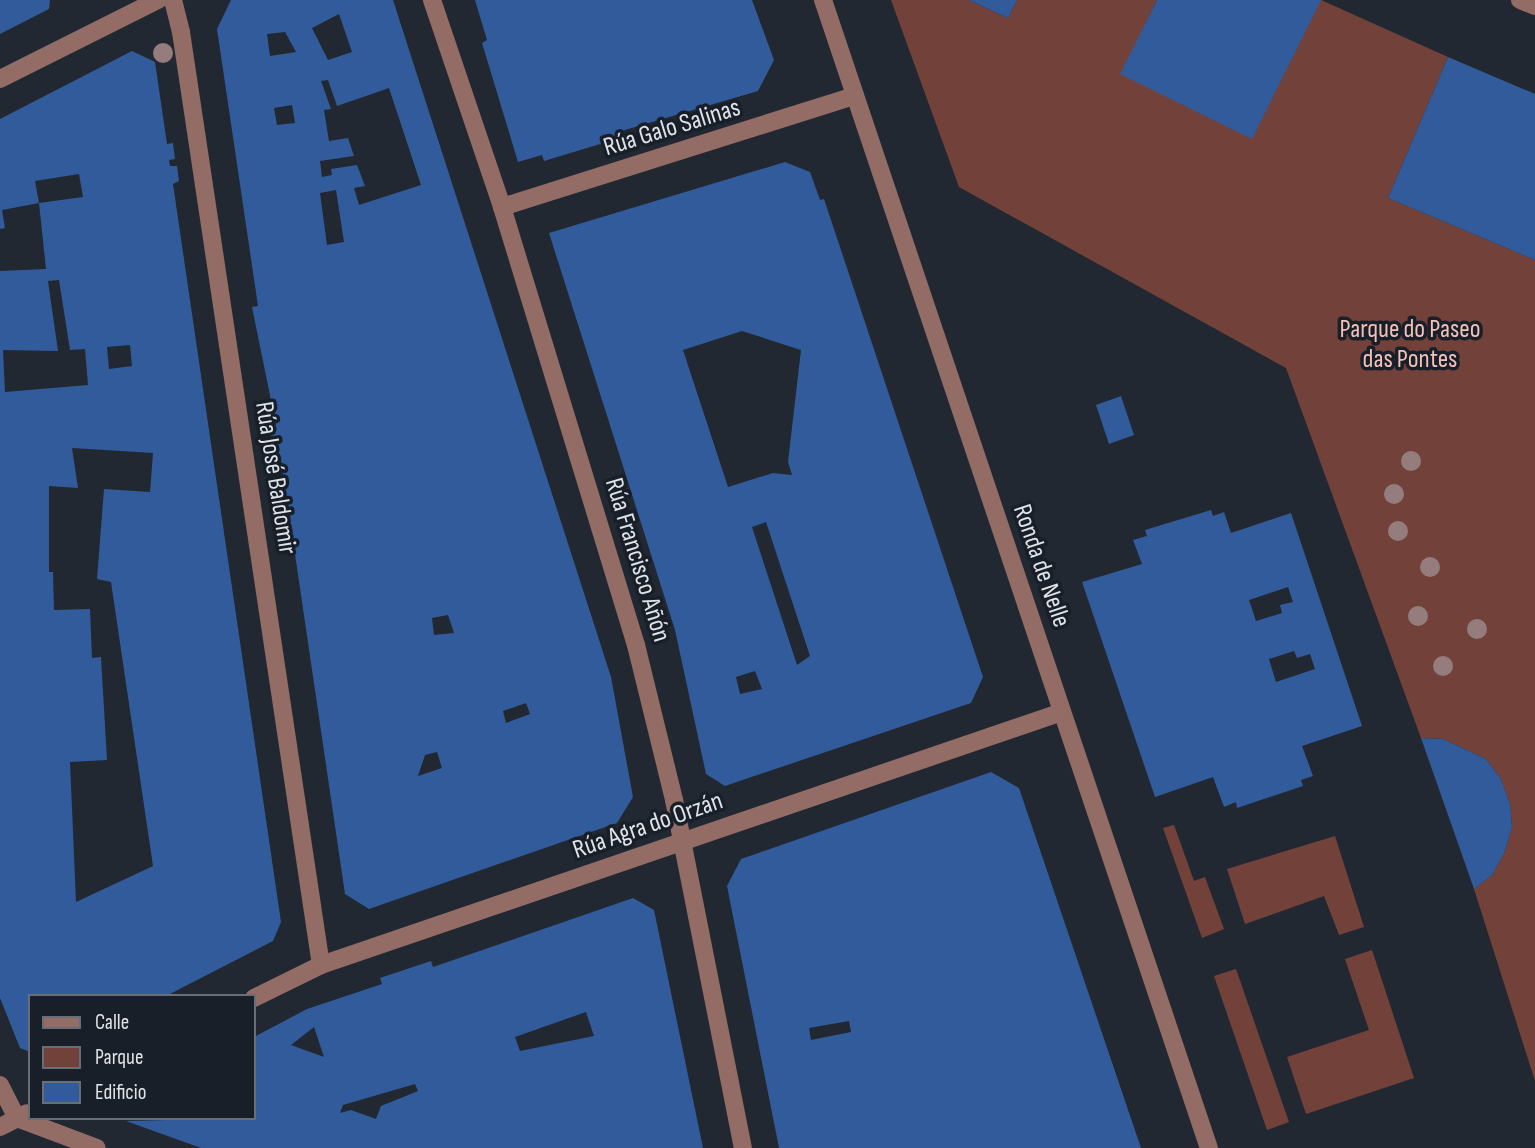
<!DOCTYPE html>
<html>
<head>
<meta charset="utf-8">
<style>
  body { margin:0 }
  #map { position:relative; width:1535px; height:1148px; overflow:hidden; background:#222832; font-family:"Sofia Sans Condensed",sans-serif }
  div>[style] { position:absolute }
  .green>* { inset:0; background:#72423a }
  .building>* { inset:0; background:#315b9a }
  .minor>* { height:18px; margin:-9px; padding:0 9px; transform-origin:9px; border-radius:9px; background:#936c65 }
  .trees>* { width:20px; height:20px; margin:-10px; border-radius:50%; background:#947d7c }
  span { translate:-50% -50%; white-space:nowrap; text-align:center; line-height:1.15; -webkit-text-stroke:7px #191f28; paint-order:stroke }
  .street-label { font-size:26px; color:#e0e4ea }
  .park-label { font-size:26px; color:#f2c2b9 }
  .legend { position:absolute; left:28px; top:994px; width:228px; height:126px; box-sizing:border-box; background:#191f28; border:2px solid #696e76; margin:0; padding:9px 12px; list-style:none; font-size:21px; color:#e0e4ea }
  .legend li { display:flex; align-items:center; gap:14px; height:35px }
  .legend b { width:35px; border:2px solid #696e76 }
</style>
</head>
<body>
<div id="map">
  <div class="green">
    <i style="clip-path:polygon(891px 0,969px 0,1008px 18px,1017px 0,1157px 0,1121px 74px,1321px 0,1448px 57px,1388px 198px,1535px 260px,1535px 1081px,1474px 889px,1492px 875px,1504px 854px,1512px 827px,1510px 804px,1501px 779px,1486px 759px,1443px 739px,1421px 738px,1286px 368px,959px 187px)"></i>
    <i style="clip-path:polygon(1174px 825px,1194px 881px,1205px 877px,1224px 929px,1202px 938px,1163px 828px)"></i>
    <i style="clip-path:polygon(1335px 836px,1364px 927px,1339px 935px,1324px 896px,1245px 924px,1227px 869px)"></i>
    <i style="clip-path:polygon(1372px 950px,1414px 1078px,1306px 1114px,1287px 1057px,1369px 1030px,1345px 959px)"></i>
    <i style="clip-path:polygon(1236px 969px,1289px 1122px,1267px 1130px,1214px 976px)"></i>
  </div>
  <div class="building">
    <i style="clip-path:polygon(0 0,50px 0,49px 9px,0 34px)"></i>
    <i style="clip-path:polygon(evenodd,231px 0,393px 0,611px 677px,633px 797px,617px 823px,369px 909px,345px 894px,281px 459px,274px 461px,272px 445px,278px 440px,272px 441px,269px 426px,276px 425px,252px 307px,258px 306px,217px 29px,231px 0,339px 14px,352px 52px,328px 60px,312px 28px,339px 14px,231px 0,285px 32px,296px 52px,270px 56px,267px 34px,285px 32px,231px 0,328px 80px,337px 106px,389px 88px,421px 185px,359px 205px,354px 188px,365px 186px,357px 165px,331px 169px,332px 175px,322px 177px,320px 161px,354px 156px,348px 138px,329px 141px,324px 110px,331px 109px,321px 81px,328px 80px,231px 0,292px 105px,295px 123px,277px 125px,274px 108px,292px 105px,231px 0,336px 190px,344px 242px,327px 245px,320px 193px,336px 190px,231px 0,448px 615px,454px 633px,434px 635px,432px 618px,448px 615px,231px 0,526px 703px,530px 714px,506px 723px,503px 711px,526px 703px,231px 0,437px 752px,442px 768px,418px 776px,425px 755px,437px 752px)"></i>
    <i style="clip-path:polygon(475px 0,752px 0,774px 60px,758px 91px,618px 132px,620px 138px,544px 161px,542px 155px,518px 162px,482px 43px,487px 40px)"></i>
    <i style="clip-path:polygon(969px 0,1017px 0,1008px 18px)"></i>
    <i style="clip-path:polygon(1321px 0,1252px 139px,1120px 74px,1157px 0)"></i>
    <i style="clip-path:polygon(evenodd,132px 51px,155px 62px,167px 144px,173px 143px,175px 159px,169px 160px,170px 166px,177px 166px,179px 181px,173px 184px,281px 922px,273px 941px,166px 996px,30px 996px,30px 1052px,20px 1048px,0 998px,0 271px,46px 269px,39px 203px,83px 197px,79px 174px,35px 181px,39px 203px,2px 210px,5px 228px,0 229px,0 119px,132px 51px,59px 280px,70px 350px,85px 349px,88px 385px,5px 392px,3px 350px,58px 351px,48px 281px,59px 280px,132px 51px,130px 345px,132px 366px,109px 369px,107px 347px,130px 345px,132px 51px,72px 448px,153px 453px,150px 492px,104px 489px,97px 579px,111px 582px,153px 866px,76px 902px,70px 762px,107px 760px,101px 657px,92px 658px,90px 609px,54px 610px,53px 572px,49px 572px,49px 486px,78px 488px,72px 448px)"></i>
    <i style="clip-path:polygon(1448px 57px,1535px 94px,1535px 260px,1388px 198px)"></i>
    <i style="clip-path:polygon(evenodd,785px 162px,810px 172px,820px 200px,824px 199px,983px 677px,971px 703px,725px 786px,706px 774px,675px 630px,549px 233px,785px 162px,742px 331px,801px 350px,788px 462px,792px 475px,773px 473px,728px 487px,683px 350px,742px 331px,785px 162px,766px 522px,810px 656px,797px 665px,752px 527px,766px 522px,785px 162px,755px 671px,762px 689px,740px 694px,736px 677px,755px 671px)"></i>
    <i style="clip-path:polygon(1121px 396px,1134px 435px,1109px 444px,1096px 405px)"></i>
    <i style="clip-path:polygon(evenodd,1211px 510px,1213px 516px,1224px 512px,1231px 533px,1291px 513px,1362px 726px,1302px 746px,1313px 776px,1301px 780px,1303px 786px,1237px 808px,1236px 802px,1224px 807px,1213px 777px,1155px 797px,1082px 582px,1142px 564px,1133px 540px,1147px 536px,1145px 530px,1211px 510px,1288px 587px,1293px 602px,1280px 605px,1282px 613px,1256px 621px,1249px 600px,1288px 587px,1211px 510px,1294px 651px,1297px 658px,1310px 654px,1315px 669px,1276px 682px,1269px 659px,1294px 651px)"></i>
    <i style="clip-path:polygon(1421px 738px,1443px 739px,1486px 759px,1501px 779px,1510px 804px,1512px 827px,1504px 854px,1492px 875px,1474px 889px)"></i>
    <i style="clip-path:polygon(evenodd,991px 772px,1019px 788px,1141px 1148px,779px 1148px,727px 886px,741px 859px,991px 772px,849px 1021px,851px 1032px,811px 1040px,809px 1028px,849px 1021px)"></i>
    <i style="clip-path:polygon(evenodd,633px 898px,654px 910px,703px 1148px,201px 1148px,126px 1121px,254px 1118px,254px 1037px,307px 1009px,382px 984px,380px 978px,431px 961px,433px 967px,633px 898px,586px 1012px,594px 1036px,520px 1051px,515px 1037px,586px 1012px,633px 898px,314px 1027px,324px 1057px,291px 1045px,314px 1027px,633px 898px,415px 1084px,418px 1091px,381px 1106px,376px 1119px,351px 1110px,340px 1113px,343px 1105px,415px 1084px)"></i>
  </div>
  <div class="minor">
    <i style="left:173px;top:0;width:33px;rotate:76deg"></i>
    <i style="left:181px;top:32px;width:943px;rotate:81.47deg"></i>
    <i style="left:432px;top:0;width:219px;rotate:71.3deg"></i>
    <i style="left:502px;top:207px;width:458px;rotate:73deg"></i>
    <i style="left:636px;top:645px;width:160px;rotate:76.2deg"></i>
    <i style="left:674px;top:800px;width:355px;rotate:78.8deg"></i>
    <i style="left:823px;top:0;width:1211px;rotate:71.42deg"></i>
    <i style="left:1520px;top:0;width:16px;rotate:22deg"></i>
    <i style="left:0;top:79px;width:177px;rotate:-26.6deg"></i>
    <i style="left:502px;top:207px;width:370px;rotate:-17.5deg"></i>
    <i style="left:254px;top:998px;width:75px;rotate:-26.2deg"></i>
    <i style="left:321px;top:965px;width:783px;rotate:-18.85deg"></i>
    <i style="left:0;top:1085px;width:37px;rotate:63deg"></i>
    <i style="left:17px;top:1118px;width:85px;rotate:20.6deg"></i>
    <i style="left:0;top:1127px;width:30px;rotate:-27deg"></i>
  </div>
  <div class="trees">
    <i style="left:163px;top:53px"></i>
    <i style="left:1411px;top:461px"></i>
    <i style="left:1394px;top:494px"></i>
    <i style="left:1398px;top:531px"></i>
    <i style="left:1430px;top:567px"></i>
    <i style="left:1418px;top:616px"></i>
    <i style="left:1477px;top:629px"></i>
    <i style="left:1443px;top:666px"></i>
  </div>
  <div class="street-label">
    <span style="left:672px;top:128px;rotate:-17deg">Rúa Galo Salinas</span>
    <span style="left:275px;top:478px;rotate:81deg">Rúa José Baldomir</span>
    <span style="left:637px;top:560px;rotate:73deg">Rúa Francisco Añón</span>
    <span style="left:1041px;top:566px;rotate:71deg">Ronda de Nelle</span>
    <span style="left:648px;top:826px;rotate:-19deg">Rúa Agra do Orzán</span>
  </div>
  <div class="park-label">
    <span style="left:1410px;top:345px">Parque do Paseo<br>das Pontes</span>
  </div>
  <ul class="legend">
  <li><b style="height:9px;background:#936c65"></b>Calle</li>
  <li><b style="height:19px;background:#72423a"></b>Parque</li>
  <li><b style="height:19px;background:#315b9a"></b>Edificio</li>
  </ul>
</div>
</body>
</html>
